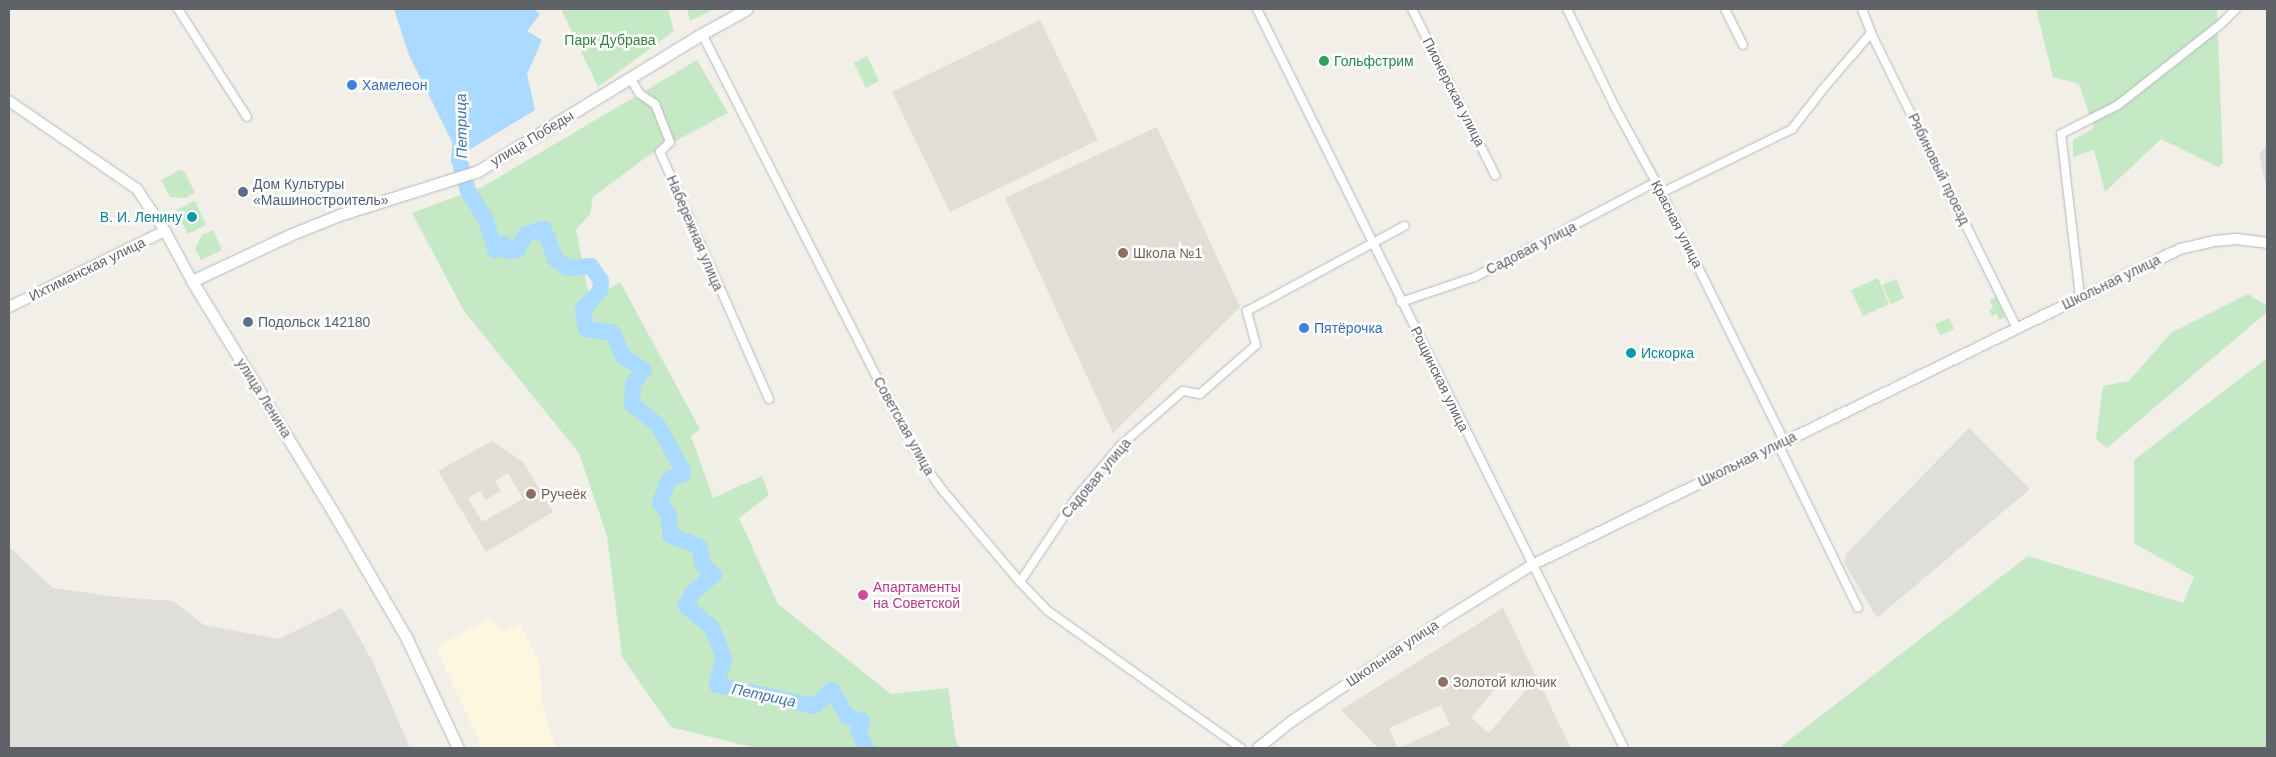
<!DOCTYPE html>
<html>
<head>
<meta charset="utf-8">
<style>
  body { margin:0 }
  #map { position:relative; width:2276px; height:757px; overflow:hidden; background:#f1efe8; font-family:Helvetica,sans-serif }
  div>[style] { position:absolute }
  .commercial>* { inset:0; background:#fef7e0 }
  .industrial>* { inset:0; background:#e0deda }
  .education>* { inset:0; background:#e1ded6 }
  .green>* { inset:0; background:#c5e8c5 }
  .water>* { inset:0; background:#aadaff }
  .river>* { height:16px; margin:-8px; padding:0 8px; transform-origin:8px; border-radius:8px; background:#aadaff }
  .roads { filter:drop-shadow(0 0 1px #b5b8bc) drop-shadow(0 0 1px #b5b8bc) }
  .minor>* { height:8px; margin:-4px; padding:0 4px; transform-origin:4px; border-radius:4px; background:#fff }
  .tertiary>* { height:10px; margin:-5px; padding:0 5px; transform-origin:5px; border-radius:5px; background:#fff }
  .secondary>* { height:11px; margin:-5.5px; padding:0 5.5px; transform-origin:5.5px; border-radius:5.5px; background:#fff }
  .dots>* { width:14px; height:14px; translate:-50% -50%; box-sizing:border-box; border:2px solid #fff; border-radius:50% }
  span { translate:-50% -50%; white-space:nowrap; text-align:center; line-height:1.15; -webkit-text-stroke:5px #fff; paint-order:stroke }
  .park-label { font-size:14px; color:#348238 }
  .leisure-label { font-size:14px; color:#27864d }
  .left { translate:0 -50%; text-align:left }
  .shop-label { font-size:14px; color:#366cbe }
  .street-label { font-size:14px; color:#5f6368 }
  .service-label { font-size:14px; color:#4e5e75 }
  .culture-label { font-size:14px; color:#0d838f }
  .right { translate:-100% -50%; text-align:right }
  .education-label { font-size:14px; color:#785e54 }
  .hotel-label { font-size:14px; color:#b23c85 }
  .water-label { font-size:15px; color:#4174aa; font-style:italic }
  .frame { position:absolute; inset:0; border:10px solid #5f6368; pointer-events:none }
</style>
</head>
<body>
<div id="map">
  <div class="commercial">
    <i style="clip-path:polygon(490px 619px,503px 633px,520px 624px,540px 664px,542px 704px,556px 748px,482px 748px,436px 647px)"></i>
  </div>
  <div class="industrial">
    <i style="clip-path:polygon(2267px 146px,2267px 190px,2259px 154px)"></i>
    <i style="clip-path:polygon(1969px 428px,2030px 489px,1877px 618px,1844px 562px,1847px 553px)"></i>
    <i style="clip-path:polygon(9px 547px,53px 588px,117px 597px,173px 601px,204px 625px,279px 639px,342px 608px,372px 660px,410px 748px,9px 748px)"></i>
  </div>
  <div class="education">
    <i style="clip-path:polygon(1040px 20px,1098px 140px,950px 212px,892px 92px)"></i>
    <i style="clip-path:polygon(1157px 127px,1240px 307px,1113px 433px,1005px 198px)"></i>
    <i style="clip-path:polygon(evenodd,492px 441px,523px 462px,553px 512px,486px 552px,438px 471px,492px 441px,508px 473px,523px 499px,482px 522px,468px 498px,480px 491px,485px 500px,501px 491px,495px 481px,508px 473px)"></i>
    <i style="clip-path:polygon(evenodd,1503px 608px,1571px 748px,1399px 748px,1450px 725px,1441px 705px,1389px 728px,1398px 748px,1378px 748px,1341px 710px,1503px 608px,1508px 673px,1527px 689px,1489px 733px,1471px 718px,1508px 673px)"></i>
  </div>
  <div class="green">
    <i style="clip-path:polygon(561px 9px,668px 9px,674px 31px,598px 87px)"></i>
    <i style="clip-path:polygon(687px 9px,715px 9px,690px 21px)"></i>
    <i style="clip-path:polygon(2036px 9px,2217px 9px,2223px 164px,2218px 167px,2161px 139px,2105px 192px,2094px 150px,2073px 157px,2073px 140px,2094px 128px,2079px 84px,2053px 77px)"></i>
    <i style="clip-path:polygon(867px 56px,879px 81px,866px 88px,854px 63px)"></i>
    <i style="clip-path:polygon(697px 60px,728px 113px,649px 155px,593px 197px,590px 214px,576px 230px,590px 301px,620px 282px,700px 429px,691px 436px,713px 498px,762px 476px,769px 495px,739px 518px,778px 604px,891px 694px,948px 688px,956px 742px,960px 748px,756px 748px,671px 727px,622px 657px,607px 536px,579px 453px,464px 311px,412px 213px,484px 186px)"></i>
    <i style="clip-path:polygon(180px 170px,184px 171px,195px 193px,185px 198px,170px 197px,161px 180px)"></i>
    <i style="clip-path:polygon(195px 201px,206px 225px,188px 234px,176px 210px)"></i>
    <i style="clip-path:polygon(213px 230px,222px 250px,201px 260px,195px 249px,202px 235px)"></i>
    <i style="clip-path:polygon(1878px 278px,1889px 304px,1863px 316px,1851px 290px)"></i>
    <i style="clip-path:polygon(1896px 279px,1904px 298px,1891px 304px,1882px 285px)"></i>
    <i style="clip-path:polygon(2248px 294px,2267px 306px,2267px 312px,2107px 448px,2096px 439px,2103px 386px,2129px 381px,2171px 333px)"></i>
    <i style="clip-path:polygon(1996px 297px,2005px 317px,1999px 320px,1997px 314px,1992px 316px,1989px 310px,1993px 308px,1990px 300px)"></i>
    <i style="clip-path:polygon(1949px 318px,1954px 329px,1940px 335px,1935px 324px)"></i>
    <i style="clip-path:polygon(2267px 358px,2267px 748px,1779px 748px,2028px 556px,2183px 603px,2194px 577px,2134px 543px,2134px 460px)"></i>
  </div>
  <div class="water">
    <i style="clip-path:polygon(394px 9px,534px 9px,540px 14px,527px 31px,542px 40px,527px 74px,535px 110px,459px 156px,409px 55px)"></i>
  </div>
  <div class="river">
    <i style="left:461px;top:133px;width:26px;rotate:94deg"></i>
    <i style="left:459px;top:159px;width:33px;rotate:74deg"></i>
    <i style="left:468px;top:191px;width:34px;rotate:58deg"></i>
    <i style="left:486px;top:220px;width:31px;rotate:73deg"></i>
    <i style="left:495px;top:250px;width:11px;rotate:-34deg"></i>
    <i style="left:504px;top:244px;width:8px;rotate:60deg"></i>
    <i style="left:508px;top:251px;width:9px;rotate:-6deg"></i>
    <i style="left:517px;top:250px;width:18px;rotate:-61deg"></i>
    <i style="left:526px;top:234px;width:19px;rotate:-16deg"></i>
    <i style="left:544px;top:229px;width:33px;rotate:69deg"></i>
    <i style="left:556px;top:260px;width:14px;rotate:34deg"></i>
    <i style="left:568px;top:268px;width:23px;rotate:-5deg"></i>
    <i style="left:591px;top:266px;width:18px;rotate:56deg"></i>
    <i style="left:601px;top:281px;width:10px;rotate:96deg"></i>
    <i style="left:600px;top:291px;width:25px;rotate:133deg"></i>
    <i style="left:583px;top:309px;width:20px;rotate:81deg"></i>
    <i style="left:586px;top:329px;width:27px;rotate:8deg"></i>
    <i style="left:613px;top:333px;width:25px;rotate:67deg"></i>
    <i style="left:623px;top:356px;width:25px;rotate:34deg"></i>
    <i style="left:644px;top:370px;width:18px;rotate:128deg"></i>
    <i style="left:633px;top:384px;width:20px;rotate:93deg"></i>
    <i style="left:632px;top:404px;width:33px;rotate:39deg"></i>
    <i style="left:658px;top:425px;width:50px;rotate:61.4deg"></i>
    <i style="left:682px;top:469px;width:5px;rotate:79deg"></i>
    <i style="left:683px;top:474px;width:15px;rotate:160deg"></i>
    <i style="left:669px;top:479px;width:26px;rotate:111deg"></i>
    <i style="left:660px;top:503px;width:15px;rotate:53deg"></i>
    <i style="left:669px;top:515px;width:20px;rotate:87deg"></i>
    <i style="left:670px;top:535px;width:31px;rotate:21deg"></i>
    <i style="left:699px;top:546px;width:19px;rotate:78deg"></i>
    <i style="left:703px;top:565px;width:15px;rotate:42deg"></i>
    <i style="left:714px;top:575px;width:28px;rotate:141deg"></i>
    <i style="left:692px;top:593px;width:14px;rotate:115deg"></i>
    <i style="left:686px;top:606px;width:34px;rotate:40deg"></i>
    <i style="left:712px;top:628px;width:32px;rotate:68deg"></i>
    <i style="left:724px;top:658px;width:28px;rotate:105deg"></i>
    <i style="left:717px;top:685px;width:99px;rotate:12.2deg"></i>
    <i style="left:814px;top:706px;width:24px;rotate:-42deg"></i>
    <i style="left:832px;top:690px;width:30px;rotate:60deg"></i>
    <i style="left:847px;top:716px;width:16px;rotate:18deg"></i>
    <i style="left:862px;top:721px;width:10px;rotate:114deg"></i>
    <i style="left:858px;top:730px;width:20px;rotate:66deg"></i>
  </div>
  <div class="roads">
    <div class="minor">
      <i style="left:178px;top:9px;width:128px;rotate:57.4deg"></i>
      <i style="left:1257px;top:9px;width:825px;rotate:63.59deg"></i>
      <i style="left:1412px;top:9px;width:186px;rotate:63.4deg"></i>
      <i style="left:1567px;top:9px;width:111px;rotate:63.9deg"></i>
      <i style="left:1616px;top:109px;width:83px;rotate:61.3deg"></i>
      <i style="left:1656px;top:182px;width:289px;rotate:63.7deg"></i>
      <i style="left:1725px;top:9px;width:40px;rotate:63.4deg"></i>
      <i style="left:1862px;top:9px;width:26px;rotate:69deg"></i>
      <i style="left:1871px;top:33px;width:329px;rotate:63.7deg"></i>
      <i style="left:702px;top:34px;width:432px;rotate:63deg"></i>
      <i style="left:898px;top:419px;width:44px;rotate:61.7deg"></i>
      <i style="left:919px;top:458px;width:42px;rotate:53.7deg"></i>
      <i style="left:944px;top:492px;width:118px;rotate:49.8deg"></i>
      <i style="left:1020px;top:582px;width:40px;rotate:46deg"></i>
      <i style="left:1048px;top:611px;width:237px;rotate:35.4deg"></i>
      <i style="left:630px;top:78px;width:19px;rotate:58deg"></i>
      <i style="left:640px;top:94px;width:18px;rotate:34deg"></i>
      <i style="left:655px;top:104px;width:41px;rotate:68.5deg"></i>
      <i style="left:670px;top:142px;width:14px;rotate:135deg"></i>
      <i style="left:660px;top:152px;width:270px;rotate:66.2deg"></i>
      <i style="left:1661px;top:193px;width:146px;rotate:-26deg"></i>
      <i style="left:1792px;top:129px;width:51px;rotate:-52.2deg"></i>
      <i style="left:1823px;top:89px;width:74px;rotate:-49.4deg"></i>
      <i style="left:2080px;top:297px;width:164px;rotate:-96.6deg"></i>
      <i style="left:2061px;top:134px;width:64px;rotate:-27deg"></i>
      <i style="left:2118px;top:105px;width:131px;rotate:-38.2deg"></i>
      <i style="left:2221px;top:24px;width:21px;rotate:-45deg"></i>
      <i style="left:1401px;top:302px;width:78px;rotate:-18.7deg"></i>
      <i style="left:1475px;top:277px;width:204px;rotate:-27.7deg"></i>
      <i style="left:1778px;top:444px;width:182px;rotate:64deg"></i>
      <i style="left:1020px;top:582px;width:102px;rotate:-56.2deg"></i>
      <i style="left:1077px;top:497px;width:68px;rotate:-49.8deg"></i>
      <i style="left:1121px;top:445px;width:82px;rotate:-41.1deg"></i>
      <i style="left:1183px;top:391px;width:17px;rotate:10deg"></i>
      <i style="left:1200px;top:394px;width:74px;rotate:-41.2deg"></i>
      <i style="left:1256px;top:345px;width:35px;rotate:-105deg"></i>
      <i style="left:1247px;top:311px;width:179px;rotate:-28.4deg"></i>
    </div>
    <div class="tertiary">
      <i style="left:9px;top:101px;width:155px;rotate:34.5deg"></i>
      <i style="left:137px;top:189px;width:50px;rotate:56.3deg"></i>
      <i style="left:165px;top:231px;width:57px;rotate:61.6deg"></i>
      <i style="left:9px;top:307px;width:174px;rotate:-26deg"></i>
      <i style="left:1258px;top:748px;width:43px;rotate:-38.5deg"></i>
      <i style="left:1292px;top:721px;width:84px;rotate:-33.9deg"></i>
      <i style="left:1362px;top:674px;width:103px;rotate:-33.5deg"></i>
      <i style="left:1448px;top:617px;width:99px;rotate:-31.8deg"></i>
      <i style="left:1532px;top:565px;width:721px;rotate:-26deg"></i>
      <i style="left:2180px;top:249px;width:37px;rotate:-13deg"></i>
      <i style="left:2216px;top:241px;width:20px;rotate:-6deg"></i>
      <i style="left:2236px;top:239px;width:31px;rotate:7deg"></i>
    </div>
    <div class="secondary">
      <i style="left:458px;top:748px;width:123px;rotate:-115.1deg"></i>
      <i style="left:406px;top:637px;width:145px;rotate:-120.3deg"></i>
      <i style="left:333px;top:512px;width:271px;rotate:-121.4deg"></i>
      <i style="left:192px;top:281px;width:110px;rotate:-25.2deg"></i>
      <i style="left:292px;top:234px;width:54px;rotate:-21.8deg"></i>
      <i style="left:342px;top:214px;width:143px;rotate:-17.5deg"></i>
      <i style="left:478px;top:171px;width:263px;rotate:-31.5deg"></i>
      <i style="left:702px;top:34px;width:51px;rotate:-29.1deg"></i>
    </div>
  </div>
  <div class="dots">
    <i style="left:1324px;top:61px;background:#2e9e5b"></i>
    <i style="left:352px;top:85px;background:#3f7fe0"></i>
    <i style="left:243px;top:192px;background:#5c6f8a"></i>
    <i style="left:192px;top:217px;background:#0f9aa8"></i>
    <i style="left:1123px;top:253px;background:#8d6e63"></i>
    <i style="left:248px;top:322px;background:#5c6f8a"></i>
    <i style="left:1304px;top:328px;background:#3f7fe0"></i>
    <i style="left:1631px;top:353px;background:#0f9aa8"></i>
    <i style="left:531px;top:494px;background:#8d6e63"></i>
    <i style="left:863px;top:595px;background:#d1479c"></i>
    <i style="left:1443px;top:682px;background:#8d6e63"></i>
  </div>
  <div class="park-label">
    <span style="left:610px;top:40px">Парк Дубрава</span>
  </div>
  <div class="leisure-label">
    <span class="left" style="left:1334px;top:61px">Гольфстрим</span>
  </div>
  <div class="shop-label">
    <span class="left" style="left:362px;top:85px">Хамелеон</span>
    <span class="left" style="left:1314px;top:328px">Пятёрочка</span>
  </div>
  <div class="street-label">
    <span style="left:1454px;top:92px;rotate:63deg">Пионерская улица</span>
    <span style="left:532px;top:138px;rotate:-31deg">улица Победы</span>
    <span style="left:1939px;top:169px;rotate:64deg">Рябиновый проезд</span>
    <span style="left:1677px;top:224px;rotate:63deg">Красная улица</span>
    <span style="left:695px;top:233px;rotate:67deg">Набережная улица</span>
    <span style="left:1531px;top:248px;rotate:-27deg">Садовая улица</span>
    <span style="left:87px;top:269px;rotate:-26deg">Ихтиманская улица</span>
    <span style="left:2111px;top:282px;rotate:-26deg">Школьная улица</span>
    <span style="left:1440px;top:379px;rotate:64deg">Рощинская улица</span>
    <span style="left:264px;top:398px;rotate:58deg">улица Ленина</span>
    <span style="left:904px;top:426px;rotate:61deg">Советская улица</span>
    <span style="left:1747px;top:459px;rotate:-26deg">Школьная улица</span>
    <span style="left:1096px;top:478px;rotate:-50deg">Садовая улица</span>
    <span style="left:1392px;top:653px;rotate:-34deg">Школьная улица</span>
  </div>
  <div class="service-label">
    <span class="left" style="left:253px;top:192px">Дом Культуры<br>«Машиностроитель»</span>
    <span class="left" style="left:258px;top:322px">Подольск 142180</span>
  </div>
  <div class="culture-label">
    <span class="right" style="left:182px;top:217px">В. И. Ленину</span>
    <span class="left" style="left:1641px;top:353px">Искорка</span>
  </div>
  <div class="education-label">
    <span class="left" style="left:1133px;top:253px">Школа №1</span>
    <span class="left" style="left:541px;top:494px">Ручеёк</span>
    <span class="left" style="left:1453px;top:682px">Золотой ключик</span>
  </div>
  <div class="hotel-label">
    <span class="left" style="left:873px;top:595px">Апартаменты<br>на Советской</span>
  </div>
  <div class="water-label">
    <span style="left:461px;top:126px;rotate:-91deg">Петрица</span>
    <span style="left:764px;top:695px;rotate:12deg">Петрица</span>
  </div>
  <div class="frame"></div>
</div>
</body>
</html>
